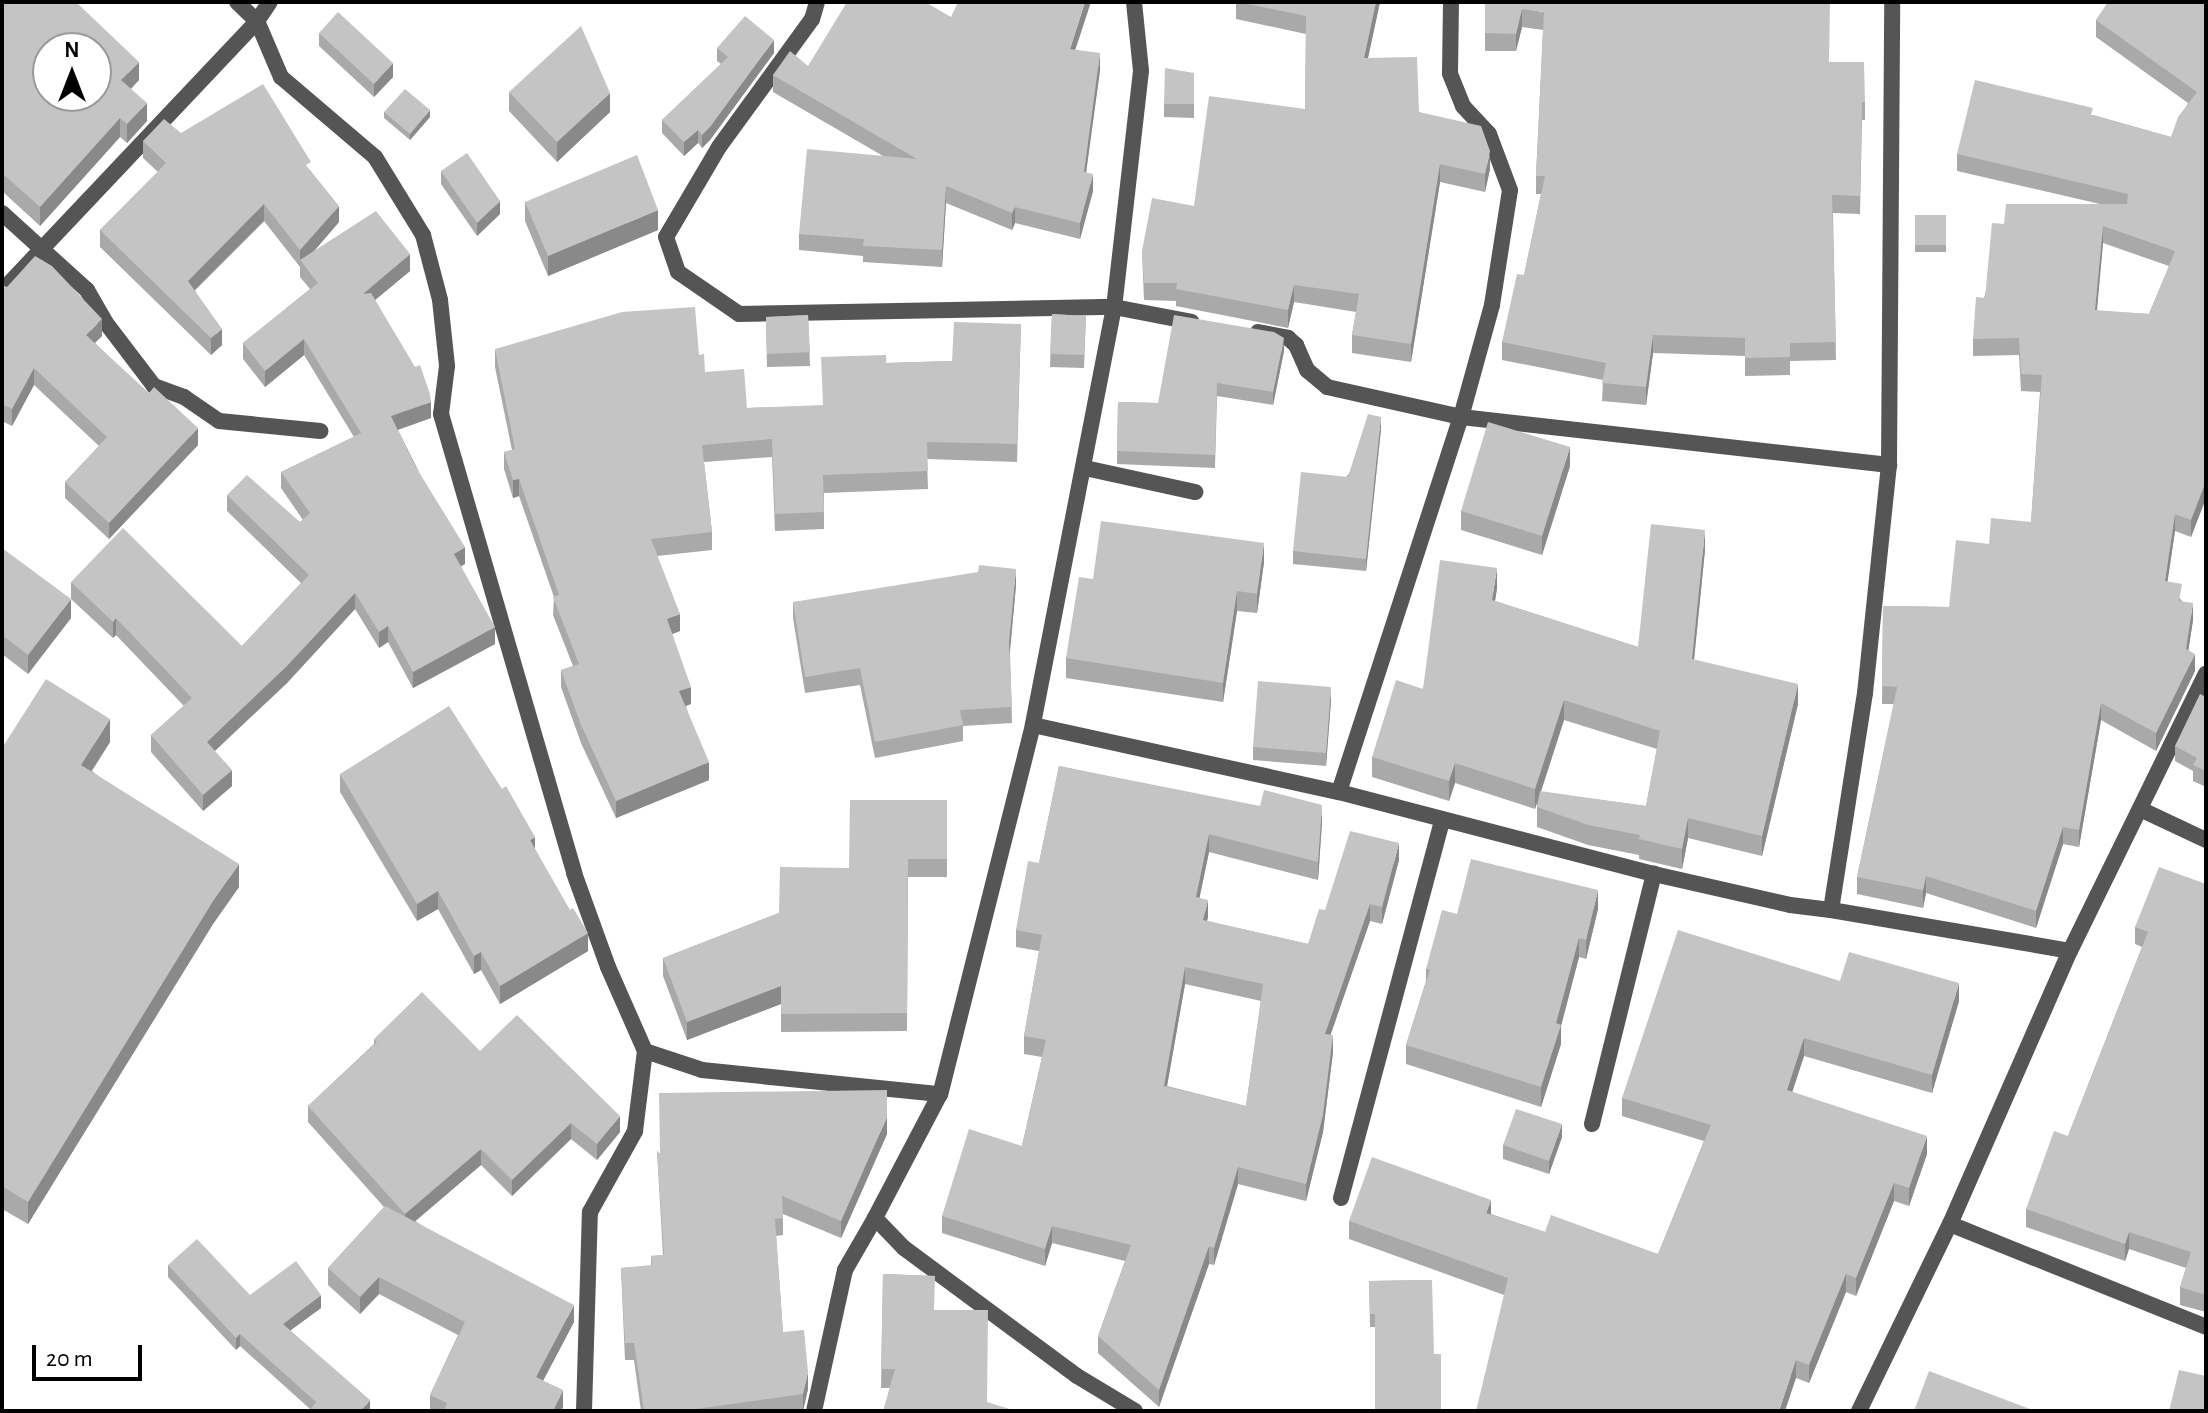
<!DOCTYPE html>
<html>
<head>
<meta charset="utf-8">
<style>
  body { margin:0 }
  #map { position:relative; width:2208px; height:1413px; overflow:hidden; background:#fff; font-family:"Alegreya Sans",sans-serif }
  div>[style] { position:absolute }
  .street>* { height:16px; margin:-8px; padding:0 8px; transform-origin:8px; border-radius:8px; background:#555 }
  .wall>* { inset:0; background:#a9a9a9 }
  .shaded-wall>* { inset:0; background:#898989 }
  .building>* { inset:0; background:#c4c4c4 }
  span { translate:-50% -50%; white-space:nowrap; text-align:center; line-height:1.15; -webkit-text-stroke:6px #fff; paint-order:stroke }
  .frame { position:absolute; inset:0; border:4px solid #000; pointer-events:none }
  .north { position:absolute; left:32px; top:32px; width:80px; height:80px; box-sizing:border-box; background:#fff; border:2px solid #999; border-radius:50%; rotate:0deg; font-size:22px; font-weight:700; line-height:32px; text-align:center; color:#000 }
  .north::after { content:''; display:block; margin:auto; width:28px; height:36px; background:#000; clip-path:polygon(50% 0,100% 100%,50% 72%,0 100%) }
  .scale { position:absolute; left:32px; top:1345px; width:110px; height:36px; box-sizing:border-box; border:4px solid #000; border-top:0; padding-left:10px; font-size:24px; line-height:28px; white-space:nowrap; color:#000; -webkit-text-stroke:6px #fff; paint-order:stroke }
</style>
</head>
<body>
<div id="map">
  <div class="street">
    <i style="left:237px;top:2px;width:28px;rotate:44deg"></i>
    <i style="left:257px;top:21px;width:61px;rotate:66.8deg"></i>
    <i style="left:281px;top:77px;width:123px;rotate:40.4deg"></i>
    <i style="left:375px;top:157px;width:92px;rotate:58.4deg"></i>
    <i style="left:423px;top:235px;width:67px;rotate:75.3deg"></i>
    <i style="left:440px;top:300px;width:66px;rotate:83.9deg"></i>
    <i style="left:447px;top:366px;width:48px;rotate:97.1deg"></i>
    <i style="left:441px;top:414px;width:478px;rotate:73.8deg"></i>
    <i style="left:574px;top:873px;width:100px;rotate:70.1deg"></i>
    <i style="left:608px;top:967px;width:92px;rotate:66.2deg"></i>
    <i style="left:645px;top:1051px;width:60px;rotate:18.4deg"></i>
    <i style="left:702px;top:1070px;width:239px;rotate:5.8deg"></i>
    <i style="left:817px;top:2px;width:18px;rotate:106deg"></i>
    <i style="left:812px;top:19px;width:158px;rotate:126deg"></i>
    <i style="left:719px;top:147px;width:104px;rotate:120.5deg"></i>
    <i style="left:666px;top:237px;width:37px;rotate:71deg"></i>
    <i style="left:678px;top:272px;width:74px;rotate:34.5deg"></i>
    <i style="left:739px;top:314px;width:375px;rotate:-1.1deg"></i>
    <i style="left:1114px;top:307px;width:79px;rotate:10.9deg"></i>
    <i style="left:1134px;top:2px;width:69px;rotate:84.2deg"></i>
    <i style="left:1141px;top:71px;width:238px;rotate:96.5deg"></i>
    <i style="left:1114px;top:307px;width:426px;rotate:101deg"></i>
    <i style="left:1033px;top:725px;width:381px;rotate:104.1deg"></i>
    <i style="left:940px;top:1094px;width:140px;rotate:117.7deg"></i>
    <i style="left:875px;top:1218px;width:42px;rotate:46deg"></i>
    <i style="left:904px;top:1248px;width:215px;rotate:36.5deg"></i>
    <i style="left:1077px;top:1376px;width:68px;rotate:31.1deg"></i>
    <i style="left:2px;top:213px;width:115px;rotate:42.2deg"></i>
    <i style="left:87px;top:290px;width:38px;rotate:60deg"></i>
    <i style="left:106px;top:323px;width:79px;rotate:52.7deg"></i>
    <i style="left:154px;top:386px;width:32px;rotate:20deg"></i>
    <i style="left:184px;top:397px;width:42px;rotate:34.4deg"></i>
    <i style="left:219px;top:421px;width:102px;rotate:5.6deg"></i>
    <i style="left:2px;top:291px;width:371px;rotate:-46.6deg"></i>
    <i style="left:257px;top:21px;width:23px;rotate:-56deg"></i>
    <i style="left:1258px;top:332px;width:31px;rotate:11deg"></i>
    <i style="left:1288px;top:338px;width:11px;rotate:41deg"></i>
    <i style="left:1296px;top:345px;width:27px;rotate:66deg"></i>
    <i style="left:1307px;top:370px;width:26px;rotate:40deg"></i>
    <i style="left:1327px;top:387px;width:137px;rotate:12.6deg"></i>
    <i style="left:1461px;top:417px;width:431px;rotate:6.4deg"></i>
    <i style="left:1085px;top:468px;width:113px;rotate:12.3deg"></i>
    <i style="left:1033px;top:725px;width:313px;rotate:12.4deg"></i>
    <i style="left:1339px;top:792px;width:325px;rotate:14.6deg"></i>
    <i style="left:1654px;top:874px;width:139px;rotate:12.8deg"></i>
    <i style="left:1790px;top:905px;width:41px;rotate:7deg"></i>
    <i style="left:1831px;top:910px;width:220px;rotate:-81.1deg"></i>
    <i style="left:1865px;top:693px;width:229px;rotate:-84deg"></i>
    <i style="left:1889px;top:465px;width:463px;rotate:-89.6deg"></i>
    <i style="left:1339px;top:792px;width:394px;rotate:-72deg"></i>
    <i style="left:1461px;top:417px;width:116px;rotate:-74.5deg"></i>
    <i style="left:1492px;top:305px;width:116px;rotate:-81.1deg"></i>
    <i style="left:1510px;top:190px;width:60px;rotate:-110.6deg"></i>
    <i style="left:1489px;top:134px;width:38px;rotate:-133deg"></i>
    <i style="left:1463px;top:106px;width:35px;rotate:-112deg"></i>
    <i style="left:1450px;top:73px;width:71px;rotate:-89.2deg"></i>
    <i style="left:2140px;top:809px;width:73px;rotate:25.2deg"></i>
    <i style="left:1831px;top:910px;width:242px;rotate:9.7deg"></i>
    <i style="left:1592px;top:1124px;width:258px;rotate:-76.1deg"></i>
    <i style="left:1341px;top:1198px;width:391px;rotate:-75deg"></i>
    <i style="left:1950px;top:1224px;width:276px;rotate:21.9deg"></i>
    <i style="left:584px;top:1411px;width:199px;rotate:-88.3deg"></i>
    <i style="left:590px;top:1212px;width:93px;rotate:-60.9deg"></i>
    <i style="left:635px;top:1131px;width:81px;rotate:-82.9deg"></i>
    <i style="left:814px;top:1411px;width:144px;rotate:-77.6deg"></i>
    <i style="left:845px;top:1270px;width:60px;rotate:-60deg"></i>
    <i style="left:1859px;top:1411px;width:208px;rotate:-64.1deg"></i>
    <i style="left:1950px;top:1224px;width:298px;rotate:-66.3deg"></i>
    <i style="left:2070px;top:951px;width:309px;rotate:-63.9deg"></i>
  </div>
  <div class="wall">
    <i style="clip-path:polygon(2px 2px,139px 80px,131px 89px,147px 121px,127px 143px,120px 137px,40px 226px,2px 191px)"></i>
    <i style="clip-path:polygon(1236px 2px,1380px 2px,1368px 58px,1419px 112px,1490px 169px,1485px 192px,1440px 182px,1411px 362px,1352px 353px,1352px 335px,1356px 312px,1294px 302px,1288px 328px,1176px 306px,1176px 301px,1144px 300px,1142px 251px,1305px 109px,1306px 34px,1236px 19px)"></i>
    <i style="clip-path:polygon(1485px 2px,1829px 62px,1865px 102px,1865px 120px,1862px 120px,1860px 214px,1833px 213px,1836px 360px,1790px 361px,1790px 375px,1745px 376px,1745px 356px,1653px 353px,1646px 405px,1602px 401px,1603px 380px,1502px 360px,1502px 342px,1524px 275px,1541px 194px,1536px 194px,1536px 176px,1543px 30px,1522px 27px,1516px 51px,1485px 51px)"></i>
    <i style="clip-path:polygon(evenodd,2104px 2px,2206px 2px,2206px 498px,2191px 537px,2175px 531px,2167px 582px,2182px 601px,2193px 620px,2188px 651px,2195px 671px,2156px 751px,2101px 720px,2079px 847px,2063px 844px,2036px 928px,1926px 893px,1923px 908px,1857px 894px,1857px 877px,1894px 704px,1882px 704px,1883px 606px,1949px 607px,1989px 544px,2031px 522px,2040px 392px,2021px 391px,2019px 355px,1973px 356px,1973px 339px,2004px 224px,2100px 204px,1957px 171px,1957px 154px,2093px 115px,2171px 137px,2188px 103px,2096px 37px,2096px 20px,2107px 4px,2104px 2px,2103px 243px,2169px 266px,2149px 314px,2097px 311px,2103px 243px)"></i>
    <i style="clip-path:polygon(319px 33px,393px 77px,374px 97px,319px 46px)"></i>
    <i style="clip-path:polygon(717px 48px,774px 53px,710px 140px,702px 148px,698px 143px,684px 156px,662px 133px,662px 120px,721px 64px,717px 61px)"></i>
    <i style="clip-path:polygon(1075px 50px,1100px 70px,1086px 172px,1093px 191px,1080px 239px,1015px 223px,1012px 230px,946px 203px,942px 267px,863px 262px,863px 256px,799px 250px,799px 234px,883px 156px,773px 92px,773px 75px,808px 66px)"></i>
    <i style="clip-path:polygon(1194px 73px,1194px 118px,1164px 117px,1164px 104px)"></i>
    <i style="clip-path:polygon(509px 92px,610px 112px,557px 162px,509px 111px)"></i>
    <i style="clip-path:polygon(384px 112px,430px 117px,410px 140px,384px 118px)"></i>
    <i style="clip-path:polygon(181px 133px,311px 171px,339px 222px,313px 252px,410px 271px,375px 300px,431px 418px,398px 430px,465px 564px,461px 566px,495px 644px,413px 688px,388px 642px,379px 648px,355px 609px,287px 683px,215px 751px,232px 786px,203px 811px,151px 752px,151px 735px,184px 706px,116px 635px,113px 638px,71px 599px,71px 582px,242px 646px,301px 583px,227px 511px,227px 495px,300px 522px,303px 520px,281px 488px,281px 472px,354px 437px,304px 355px,265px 387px,243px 359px,243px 343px,310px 289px,300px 277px,300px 267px,264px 221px,195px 290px,222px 345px,211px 355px,100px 247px,100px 230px,158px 172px,143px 158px,143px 141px)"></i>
    <i style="clip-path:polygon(441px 171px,500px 214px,477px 236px,441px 184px)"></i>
    <i style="clip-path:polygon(525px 202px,658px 230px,548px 276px,525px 221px)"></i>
    <i style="clip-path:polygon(1915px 215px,1946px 215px,1946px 252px,1915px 252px)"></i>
    <i style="clip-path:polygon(2px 285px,102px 336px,95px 343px,198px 445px,109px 539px,65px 498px,65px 482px,99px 446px,34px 385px,12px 426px,2px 421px)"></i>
    <i style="clip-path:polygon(1052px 314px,1086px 316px,1084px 368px,1050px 367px)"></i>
    <i style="clip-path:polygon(808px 315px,810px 366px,767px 367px,766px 317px)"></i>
    <i style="clip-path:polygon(1021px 324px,1017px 462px,927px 459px,928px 489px,824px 493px,824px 529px,775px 531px,772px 457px,704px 462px,712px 532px,712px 550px,657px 556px,680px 631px,672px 634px,691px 704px,686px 706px,709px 780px,616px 818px,581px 743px,561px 687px,561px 670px,573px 666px,553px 615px,554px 597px,519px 496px,513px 498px,504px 469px,504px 452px,512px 450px,495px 367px,495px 349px,699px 355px,705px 372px,747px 408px,822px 406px,886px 363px,952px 361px)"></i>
    <i style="clip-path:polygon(1284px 351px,1273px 405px,1217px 396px,1215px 468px,1117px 464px,1118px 402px,1158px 403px)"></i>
    <i style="clip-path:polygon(1381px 429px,1366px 571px,1293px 564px,1293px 551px)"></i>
    <i style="clip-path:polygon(1570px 466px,1542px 555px,1461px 530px,1461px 511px)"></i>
    <i style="clip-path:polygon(2px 548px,71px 618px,28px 674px,2px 654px)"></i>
    <i style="clip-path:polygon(evenodd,1705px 550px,1694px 660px,1798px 704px,1762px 856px,1688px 838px,1682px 869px,1639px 859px,1639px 855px,1588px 845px,1537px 827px,1537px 803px,1535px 809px,1455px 783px,1449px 801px,1372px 777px,1372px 757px,1497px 588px,1495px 601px,1638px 647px,1705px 550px,1564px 720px,1657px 749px,1646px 806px,1541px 792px,1564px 720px)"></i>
    <i style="clip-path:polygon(1264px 562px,1257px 613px,1237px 611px,1223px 702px,1066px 678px,1066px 658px,1093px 579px)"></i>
    <i style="clip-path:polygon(1016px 585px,1010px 653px,1012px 723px,963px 726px,963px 741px,875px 758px,860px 685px,805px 693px,793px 618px,793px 602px)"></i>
    <i style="clip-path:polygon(2206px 697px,2206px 787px,2193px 781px,2193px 771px,2175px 761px,2175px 746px)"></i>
    <i style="clip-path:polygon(1331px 700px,1326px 766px,1253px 760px,1253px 747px)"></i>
    <i style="clip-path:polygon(110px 742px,92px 771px,239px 887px,213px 924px,28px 1224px,2px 1209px,2px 748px)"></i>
    <i style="clip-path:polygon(evenodd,1059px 766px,1322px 822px,1318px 880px,1209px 852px,1199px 898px,1208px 917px,1207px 921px,1308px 944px,1325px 910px,1399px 860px,1382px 924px,1370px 921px,1330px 1035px,1333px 1052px,1323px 1132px,1306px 1201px,1238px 1184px,1214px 1265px,1209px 1264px,1159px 1407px,1098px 1353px,1098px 1336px,1125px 1261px,1052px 1243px,1045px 1266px,942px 1233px,942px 1216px,1022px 1146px,1042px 1057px,1024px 1054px,1024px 1036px,1039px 951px,1016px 947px,1016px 930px,1039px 863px,1059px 766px,1185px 984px,1261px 1001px,1246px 1106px,1167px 1086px,1185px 984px)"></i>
    <i style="clip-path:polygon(340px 774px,535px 849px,588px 951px,500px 1004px,481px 970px,474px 974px,438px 909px,417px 921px,340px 792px)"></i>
    <i style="clip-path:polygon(947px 800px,947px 877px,908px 877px,907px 1031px,781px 1032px,781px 1004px,687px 1040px,663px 976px,663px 958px,779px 913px,849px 868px)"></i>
    <i style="clip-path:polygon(2206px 884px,2206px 1312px,2180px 1305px,2180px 1287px,2186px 1268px,2129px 1249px,2125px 1261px,2026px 1227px,2026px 1209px,2068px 1136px,2142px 947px,2135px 944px,2135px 927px)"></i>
    <i style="clip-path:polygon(1598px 909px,1586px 959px,1579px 957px,1561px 1026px,1561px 1044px,1541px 1107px,1406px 1064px,1406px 1045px,1426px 981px,1426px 969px,1457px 914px)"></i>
    <i style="clip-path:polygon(1840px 981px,1959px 1001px,1932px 1093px,1804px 1056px,1792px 1092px,1927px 1154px,1909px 1206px,1894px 1201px,1856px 1296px,1846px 1292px,1809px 1383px,1796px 1378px,1504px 1295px,1349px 1239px,1349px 1221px,1491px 1214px,1545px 1232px,1658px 1254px,1704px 1141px,1622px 1116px,1622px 1098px)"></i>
    <i style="clip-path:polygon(374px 1039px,480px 1051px,620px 1132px,597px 1160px,571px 1139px,512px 1196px,481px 1165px,415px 1221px,574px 1322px,543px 1381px,563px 1407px,561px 1411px,430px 1411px,430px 1395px,458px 1335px,379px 1294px,360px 1314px,328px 1285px,328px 1268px,384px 1207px,308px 1122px,308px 1106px,374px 1044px)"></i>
    <i style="clip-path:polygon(887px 1134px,841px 1238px,783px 1214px,783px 1235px,776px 1236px,783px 1332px,808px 1389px,803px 1411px,641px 1411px,634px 1360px,625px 1360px,621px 1268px,651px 1266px,651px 1256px,663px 1255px,657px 1151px,660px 1154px)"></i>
    <i style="clip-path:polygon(1562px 1137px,1549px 1174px,1503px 1159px,1503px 1145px)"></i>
    <i style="clip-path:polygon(168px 1265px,250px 1295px,321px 1308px,290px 1330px,370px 1411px,310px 1409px,240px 1346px,236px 1350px,168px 1277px)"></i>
    <i style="clip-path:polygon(883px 1274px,935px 1276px,890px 1388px,881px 1388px)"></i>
    <i style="clip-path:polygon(1432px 1280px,1375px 1327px,1370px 1327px,1369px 1281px)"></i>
  </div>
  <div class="shaded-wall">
    <i style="clip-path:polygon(1085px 2px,1091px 2px,1070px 66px,1070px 49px)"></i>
    <i style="clip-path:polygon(1376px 2px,1380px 2px,1364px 76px,1364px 58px)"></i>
    <i style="clip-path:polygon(1522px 9px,1522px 27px,1516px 51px,1516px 34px)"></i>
    <i style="clip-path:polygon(774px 40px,774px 53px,710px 140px,702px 148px,702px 135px)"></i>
    <i style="clip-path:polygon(1100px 53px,1100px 70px,1084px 188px,1084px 172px)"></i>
    <i style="clip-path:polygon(139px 62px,139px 80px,121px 99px,121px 80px)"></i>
    <i style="clip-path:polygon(393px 63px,393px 77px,374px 97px,374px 84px)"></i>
    <i style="clip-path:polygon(610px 93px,610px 112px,557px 162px,557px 142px)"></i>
    <i style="clip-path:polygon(147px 103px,147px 121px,127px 143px,127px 124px)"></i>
    <i style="clip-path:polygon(430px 110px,430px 117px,410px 140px,410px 134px)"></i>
    <i style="clip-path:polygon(120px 118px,120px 137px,40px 226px,40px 207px)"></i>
    <i style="clip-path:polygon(698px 130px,698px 143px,684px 156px,684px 142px)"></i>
    <i style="clip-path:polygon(1490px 151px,1490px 169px,1485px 192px,1485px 174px)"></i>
    <i style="clip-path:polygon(1440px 164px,1440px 182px,1411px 362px,1411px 344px)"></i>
    <i style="clip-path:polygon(1093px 174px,1093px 191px,1080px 239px,1080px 223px)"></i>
    <i style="clip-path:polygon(946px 186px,946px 203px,942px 267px,942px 250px)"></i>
    <i style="clip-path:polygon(500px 201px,500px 214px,477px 236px,477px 223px)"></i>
    <i style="clip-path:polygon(264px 204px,264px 221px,188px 297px,188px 281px)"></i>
    <i style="clip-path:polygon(339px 206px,339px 222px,303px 264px,300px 260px,300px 250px)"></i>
    <i style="clip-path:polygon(1015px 207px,1015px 223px,1012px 230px,1012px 213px)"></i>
    <i style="clip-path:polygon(658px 210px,658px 230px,548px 276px,548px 256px)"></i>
    <i style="clip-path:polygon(2103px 226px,2103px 243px,2095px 328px,2095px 310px)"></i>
    <i style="clip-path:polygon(410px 254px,410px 271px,363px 310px,363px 294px)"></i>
    <i style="clip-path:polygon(1294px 285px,1294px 302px,1288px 328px,1288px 310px)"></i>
    <i style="clip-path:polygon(102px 319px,102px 336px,86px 351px,86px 335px)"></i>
    <i style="clip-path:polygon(222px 329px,222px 345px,211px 355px,211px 338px)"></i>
    <i style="clip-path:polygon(1653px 335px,1653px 353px,1646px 405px,1646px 387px)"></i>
    <i style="clip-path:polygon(1284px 338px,1284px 351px,1273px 405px,1273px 392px)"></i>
    <i style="clip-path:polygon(304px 339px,304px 355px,265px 387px,265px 371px)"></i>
    <i style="clip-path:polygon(34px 368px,34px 385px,12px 426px,12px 409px)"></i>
    <i style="clip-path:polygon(431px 402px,431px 418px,391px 432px,391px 416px)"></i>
    <i style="clip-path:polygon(1381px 417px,1381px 429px,1366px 571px,1366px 559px)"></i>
    <i style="clip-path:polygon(198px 428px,198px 445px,109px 539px,109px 523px)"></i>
    <i style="clip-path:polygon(1570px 447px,1570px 466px,1542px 555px,1542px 536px)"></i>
    <i style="clip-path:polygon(519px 479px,519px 496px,513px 498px,513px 480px)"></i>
    <i style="clip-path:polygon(2206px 481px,2206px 498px,2191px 537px,2191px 520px)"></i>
    <i style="clip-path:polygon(2175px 514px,2175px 531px,2165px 599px,2165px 581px)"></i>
    <i style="clip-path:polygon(1705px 530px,1705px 550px,1692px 679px,1692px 659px)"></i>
    <i style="clip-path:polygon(1264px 543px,1264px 562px,1257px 613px,1257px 594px)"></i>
    <i style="clip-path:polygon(465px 547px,465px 564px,454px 570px,454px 554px)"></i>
    <i style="clip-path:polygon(1497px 568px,1497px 588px,1492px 620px,1492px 600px)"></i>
    <i style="clip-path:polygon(1016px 569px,1016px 585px,1009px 658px,1009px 642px)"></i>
    <i style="clip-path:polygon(1237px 591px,1237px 611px,1223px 702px,1223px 683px)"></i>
    <i style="clip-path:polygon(355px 593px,355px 609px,287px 683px,207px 758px,207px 742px)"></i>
    <i style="clip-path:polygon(71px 599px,71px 618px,28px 674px,28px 655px)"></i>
    <i style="clip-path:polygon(2193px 603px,2193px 620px,2186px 666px,2186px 649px)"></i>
    <i style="clip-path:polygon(680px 614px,680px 631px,667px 636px,667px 619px)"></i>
    <i style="clip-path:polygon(116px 618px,116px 635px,113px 638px,113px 622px)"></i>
    <i style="clip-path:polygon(388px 626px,388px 642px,379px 648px,379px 632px)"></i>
    <i style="clip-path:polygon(495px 627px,495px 644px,413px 688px,413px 672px)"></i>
    <i style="clip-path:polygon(2195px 654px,2195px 671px,2156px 751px,2156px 733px)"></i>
    <i style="clip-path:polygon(1798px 684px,1798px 704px,1762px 856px,1762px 836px)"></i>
    <i style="clip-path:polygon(691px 687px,691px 704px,679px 708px,679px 691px)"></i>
    <i style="clip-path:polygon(1331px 687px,1331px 700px,1326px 766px,1326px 753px)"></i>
    <i style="clip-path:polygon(1564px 700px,1564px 720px,1535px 809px,1535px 789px)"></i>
    <i style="clip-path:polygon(2101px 703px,2101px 720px,2079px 847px,2079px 830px)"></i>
    <i style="clip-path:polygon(110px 719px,110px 742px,81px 787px,81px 765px)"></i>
    <i style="clip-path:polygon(709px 762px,709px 780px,616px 818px,616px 801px)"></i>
    <i style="clip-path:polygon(1455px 763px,1455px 783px,1449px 801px,1449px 781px)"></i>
    <i style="clip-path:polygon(232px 770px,232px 786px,203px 811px,203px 795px)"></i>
    <i style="clip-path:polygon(1322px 805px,1322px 822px,1318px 880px,1318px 862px)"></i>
    <i style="clip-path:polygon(1688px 818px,1688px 838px,1682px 869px,1682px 849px)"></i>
    <i style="clip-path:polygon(2063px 827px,2063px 844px,2036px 928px,2036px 911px)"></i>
    <i style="clip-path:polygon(1209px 834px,1209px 852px,1196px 915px,1196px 897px)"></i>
    <i style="clip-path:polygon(535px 837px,535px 855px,530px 840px)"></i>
    <i style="clip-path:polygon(1399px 843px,1399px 860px,1382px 924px,1382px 907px)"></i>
    <i style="clip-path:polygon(239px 864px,239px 887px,213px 924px,28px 1224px,28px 1202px,213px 901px)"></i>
    <i style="clip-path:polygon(1926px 876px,1926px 893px,1923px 908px,1923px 890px)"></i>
    <i style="clip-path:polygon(1598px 890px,1598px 909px,1586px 959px,1586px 940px)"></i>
    <i style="clip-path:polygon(438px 891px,438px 909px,417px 921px,417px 904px)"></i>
    <i style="clip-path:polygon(1208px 900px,1208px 917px,1203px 937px,1203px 920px)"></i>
    <i style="clip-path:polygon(1370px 904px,1370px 921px,1325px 1051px,1325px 1034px)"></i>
    <i style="clip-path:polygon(588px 933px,588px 951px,500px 1004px,500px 986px)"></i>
    <i style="clip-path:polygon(1579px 938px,1579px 957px,1561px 1026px,1561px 1044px,1541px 1107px,1541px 1087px,1556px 1023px)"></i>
    <i style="clip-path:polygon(481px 952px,481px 970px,474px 974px,474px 956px)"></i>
    <i style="clip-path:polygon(1185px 967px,1185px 984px,1164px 1103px,1164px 1086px)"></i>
    <i style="clip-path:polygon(1959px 983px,1959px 1001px,1932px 1093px,1932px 1075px)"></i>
    <i style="clip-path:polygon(781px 986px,781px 1004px,687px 1040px,687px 1022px)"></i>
    <i style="clip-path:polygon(1333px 1035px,1333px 1052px,1323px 1132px,1306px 1201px,1306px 1184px)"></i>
    <i style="clip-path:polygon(1804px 1038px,1804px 1056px,1787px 1108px,1787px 1090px)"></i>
    <i style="clip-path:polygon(620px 1116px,620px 1132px,597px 1160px,597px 1144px)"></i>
    <i style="clip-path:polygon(887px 1117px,887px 1134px,841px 1238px,841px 1221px)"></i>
    <i style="clip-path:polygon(571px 1123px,571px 1139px,512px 1196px,512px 1180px)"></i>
    <i style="clip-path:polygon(1562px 1124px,1562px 1137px,1549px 1174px,1549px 1161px)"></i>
    <i style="clip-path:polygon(1927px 1136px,1927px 1154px,1909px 1206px,1909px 1188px)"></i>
    <i style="clip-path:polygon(481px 1149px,481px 1165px,405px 1230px,405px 1214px)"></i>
    <i style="clip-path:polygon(1238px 1167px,1238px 1184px,1214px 1265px,1214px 1248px)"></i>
    <i style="clip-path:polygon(1894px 1183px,1894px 1201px,1856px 1296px,1856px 1278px)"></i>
    <i style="clip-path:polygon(1491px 1200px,1491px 1218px,1486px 1213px)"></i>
    <i style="clip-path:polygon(1052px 1226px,1052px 1243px,1045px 1266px,1045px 1249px)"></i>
    <i style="clip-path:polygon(2129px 1232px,2129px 1249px,2125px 1261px,2125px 1244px)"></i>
    <i style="clip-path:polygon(1209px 1246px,1209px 1264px,1159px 1407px,1159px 1390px)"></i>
    <i style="clip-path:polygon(1846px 1274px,1846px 1292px,1809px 1383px,1809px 1365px)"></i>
    <i style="clip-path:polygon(379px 1277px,379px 1294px,360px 1314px,360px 1297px)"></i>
    <i style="clip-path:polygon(321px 1295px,321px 1308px,283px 1336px,283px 1324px)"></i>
    <i style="clip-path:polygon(574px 1305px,574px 1322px,536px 1394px,536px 1377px)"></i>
    <i style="clip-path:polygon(240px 1334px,240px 1346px,236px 1350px,236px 1338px)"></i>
    <i style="clip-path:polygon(1796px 1360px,1796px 1378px,1785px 1411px,1779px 1411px)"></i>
    <i style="clip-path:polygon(808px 1372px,808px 1389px,803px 1411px,803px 1394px)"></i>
    <i style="clip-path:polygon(563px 1390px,563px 1407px,561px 1411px,553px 1411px)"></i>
    <i style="clip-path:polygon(370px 1400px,370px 1411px,361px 1411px)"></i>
  </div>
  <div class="building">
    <i style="clip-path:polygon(evenodd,2px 2px,76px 2px,139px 62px,121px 80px,147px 103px,127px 124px,120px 118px,40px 207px,2px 173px,2px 2px,48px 48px,96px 48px,96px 96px,48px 96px,48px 48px)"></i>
    <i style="clip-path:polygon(847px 2px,925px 2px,951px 17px,958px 2px,1085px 2px,1070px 49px,1100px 53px,1084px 172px,1093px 174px,1080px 223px,1015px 207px,1012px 213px,946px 186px,942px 250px,863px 246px,864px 239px,799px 234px,807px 149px,917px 159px,773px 75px,790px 51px,808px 66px)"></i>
    <i style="clip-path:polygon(1238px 2px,1376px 2px,1364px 58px,1417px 57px,1419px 112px,1481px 126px,1490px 151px,1485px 174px,1440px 164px,1411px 344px,1352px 335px,1359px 294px,1294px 285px,1288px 310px,1176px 289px,1177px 283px,1144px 283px,1142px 251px,1152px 198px,1194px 206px,1209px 96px,1305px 109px,1306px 16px)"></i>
    <i style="clip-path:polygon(1485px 2px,1830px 2px,1829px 62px,1864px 62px,1865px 102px,1862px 102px,1860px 196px,1832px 195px,1836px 342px,1790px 343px,1790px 357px,1745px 358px,1745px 338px,1653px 335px,1646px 387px,1602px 383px,1606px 363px,1502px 342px,1517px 274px,1524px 275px,1545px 176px,1536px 176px,1544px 12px,1522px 9px,1516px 34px,1485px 33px)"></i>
    <i style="clip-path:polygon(evenodd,2109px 2px,2206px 2px,2206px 481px,2191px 520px,2175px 514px,2165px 581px,2182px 584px,2179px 601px,2193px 603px,2186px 649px,2195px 654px,2156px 733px,2101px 703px,2079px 830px,2063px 827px,2036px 911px,1926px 876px,1923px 890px,1857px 877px,1897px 687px,1882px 686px,1883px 606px,1949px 607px,1956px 540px,1989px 544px,1991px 518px,2031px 522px,2042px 375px,2021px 374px,2019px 338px,1973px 339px,1976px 297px,1985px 298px,1992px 223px,2004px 224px,2006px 204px,2127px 204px,2128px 194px,1957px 154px,1975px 80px,2093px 108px,2091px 115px,2171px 137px,2178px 117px,2197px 92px,2096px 20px,2109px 2px,2103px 226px,2175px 251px,2149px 314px,2095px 310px,2103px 226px)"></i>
    <i style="clip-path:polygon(338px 12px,393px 63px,374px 84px,319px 33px)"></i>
    <i style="clip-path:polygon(745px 16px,774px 40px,710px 127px,702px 135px,698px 130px,684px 142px,662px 120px,728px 57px,717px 48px)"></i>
    <i style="clip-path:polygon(581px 26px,610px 93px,557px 142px,509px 92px)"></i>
    <i style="clip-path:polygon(1165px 68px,1194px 73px,1194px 104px,1164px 104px)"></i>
    <i style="clip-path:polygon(263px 84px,311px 162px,306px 165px,339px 206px,300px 250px,264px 204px,188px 281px,222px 329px,211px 338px,100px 230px,166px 163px,143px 141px,164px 119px,181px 133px)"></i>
    <i style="clip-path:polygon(405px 89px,430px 110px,410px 134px,384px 112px)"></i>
    <i style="clip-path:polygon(467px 153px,500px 201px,477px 223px,441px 171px)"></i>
    <i style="clip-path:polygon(637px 155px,658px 210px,548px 256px,525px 202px)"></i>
    <i style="clip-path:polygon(376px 211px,410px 254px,363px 294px,371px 293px,415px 367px,420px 365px,430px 394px,431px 402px,391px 416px,414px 464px,465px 547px,454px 554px,495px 627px,413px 672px,388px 626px,379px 632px,355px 593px,287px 666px,207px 742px,232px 770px,203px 795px,151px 735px,192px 698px,116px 618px,113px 622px,71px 582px,123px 528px,242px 646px,309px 575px,227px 495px,247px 475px,300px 522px,310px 513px,281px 472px,361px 433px,304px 339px,265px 371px,243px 343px,318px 283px,300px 260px)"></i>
    <i style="clip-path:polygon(1915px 215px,1946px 215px,1946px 245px,1915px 245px)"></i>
    <i style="clip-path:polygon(35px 256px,52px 266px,102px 319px,86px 335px,149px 393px,154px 387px,198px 428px,109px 523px,65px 482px,107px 437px,34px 368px,12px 409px,2px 404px,2px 285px,7px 287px)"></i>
    <i style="clip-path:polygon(695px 307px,699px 355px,704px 354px,705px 372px,744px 369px,747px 408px,823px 405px,821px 357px,886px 355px,886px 363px,952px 361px,954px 322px,1021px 324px,1017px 444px,927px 442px,928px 471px,823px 475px,824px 512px,775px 514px,772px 439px,702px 445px,712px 532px,651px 539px,680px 614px,667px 619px,691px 687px,679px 691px,709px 762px,616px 801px,581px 725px,561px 670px,579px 664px,553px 597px,559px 595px,519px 479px,513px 480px,504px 452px,515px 449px,495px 349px,622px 312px)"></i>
    <i style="clip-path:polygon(1052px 314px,1086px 316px,1084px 355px,1050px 354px)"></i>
    <i style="clip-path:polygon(808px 315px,810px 352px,767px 354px,766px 317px)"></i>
    <i style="clip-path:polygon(1174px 315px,1274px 332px,1284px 338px,1273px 392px,1217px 383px,1215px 455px,1117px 451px,1118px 402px,1158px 403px)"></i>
    <i style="clip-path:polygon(1368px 414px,1381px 417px,1366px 559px,1293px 551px,1301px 472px,1348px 477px)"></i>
    <i style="clip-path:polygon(1488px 422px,1570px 447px,1542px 536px,1461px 511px)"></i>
    <i style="clip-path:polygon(1101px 521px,1264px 543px,1257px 594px,1237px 591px,1223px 683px,1066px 658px,1079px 577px,1093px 579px)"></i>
    <i style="clip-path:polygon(1651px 524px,1705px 530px,1692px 659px,1798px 684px,1762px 836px,1688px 818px,1682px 849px,1639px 839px,1640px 835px,1588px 825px,1537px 807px,1540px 791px,1646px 806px,1660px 731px,1564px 700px,1535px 789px,1455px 763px,1449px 781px,1372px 757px,1396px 680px,1423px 689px,1440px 560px,1497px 568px,1492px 600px,1638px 647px)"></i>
    <i style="clip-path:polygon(2px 548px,71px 599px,28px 655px,2px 635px)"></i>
    <i style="clip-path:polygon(979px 565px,1016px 569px,1009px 642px,1012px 707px,960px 710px,963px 725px,875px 742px,860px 668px,805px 677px,793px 602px,978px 572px)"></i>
    <i style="clip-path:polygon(46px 679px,110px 719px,81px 765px,239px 864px,213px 901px,28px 1202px,2px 1186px,2px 748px)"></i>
    <i style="clip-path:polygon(1258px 681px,1331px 687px,1326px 753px,1253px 747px)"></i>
    <i style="clip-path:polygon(2200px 694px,2206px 697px,2206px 771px,2193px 765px,2197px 758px,2175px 746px)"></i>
    <i style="clip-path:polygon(449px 706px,502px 789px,506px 786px,535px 837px,530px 840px,570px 910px,573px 908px,588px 933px,500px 986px,481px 952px,474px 956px,438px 891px,417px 904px,340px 774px)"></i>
    <i style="clip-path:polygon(evenodd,1059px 766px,1260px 806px,1264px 790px,1322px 805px,1318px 862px,1209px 834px,1196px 897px,1208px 900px,1203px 920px,1308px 944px,1319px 909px,1325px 910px,1350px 831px,1399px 843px,1382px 907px,1370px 904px,1325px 1034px,1333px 1035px,1323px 1115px,1306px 1184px,1238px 1167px,1214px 1248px,1209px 1246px,1159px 1390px,1098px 1336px,1131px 1245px,1052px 1226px,1045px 1249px,942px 1216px,969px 1129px,1022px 1146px,1046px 1040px,1024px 1036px,1042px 935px,1016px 930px,1028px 861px,1039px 863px,1059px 766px,1185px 967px,1263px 984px,1246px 1106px,1164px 1086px,1185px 967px)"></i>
    <i style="clip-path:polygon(850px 800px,947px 800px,947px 859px,908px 859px,907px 1013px,781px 1014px,781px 986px,687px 1022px,663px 958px,779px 913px,780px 867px,849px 868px)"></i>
    <i style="clip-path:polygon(1471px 859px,1598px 890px,1586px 940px,1579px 938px,1556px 1023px,1561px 1025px,1541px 1087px,1406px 1045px,1430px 970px,1426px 969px,1442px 910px,1457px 914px)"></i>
    <i style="clip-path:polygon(2159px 867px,2206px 884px,2206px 1295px,2180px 1287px,2191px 1252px,2129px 1232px,2125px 1244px,2026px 1209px,2054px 1131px,2068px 1136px,2148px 932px,2135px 927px)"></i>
    <i style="clip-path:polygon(1678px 930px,1840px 981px,1849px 952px,1959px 983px,1932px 1075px,1804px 1038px,1787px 1090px,1927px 1136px,1909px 1188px,1894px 1183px,1856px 1278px,1846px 1274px,1809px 1365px,1796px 1360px,1779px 1411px,1476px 1411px,1508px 1278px,1349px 1221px,1372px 1157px,1491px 1200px,1486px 1213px,1545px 1232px,1551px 1215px,1658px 1254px,1711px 1125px,1622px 1098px)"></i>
    <i style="clip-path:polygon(422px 992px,480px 1051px,517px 1015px,620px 1116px,597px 1144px,571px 1123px,512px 1180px,481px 1149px,405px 1214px,308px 1106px,377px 1042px,374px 1039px)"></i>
    <i style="clip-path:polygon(887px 1090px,887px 1117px,841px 1221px,782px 1196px,783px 1218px,775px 1219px,783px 1332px,804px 1330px,808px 1372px,803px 1394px,681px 1411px,644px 1411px,634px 1343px,625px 1343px,621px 1268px,652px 1265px,651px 1256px,664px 1255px,657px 1151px,660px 1154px,659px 1093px)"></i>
    <i style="clip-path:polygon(1516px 1109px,1562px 1124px,1549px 1161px,1503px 1145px)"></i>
    <i style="clip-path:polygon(385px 1206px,574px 1305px,536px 1377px,563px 1390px,553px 1411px,444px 1411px,447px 1403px,430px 1395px,465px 1322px,379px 1277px,360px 1297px,328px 1268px)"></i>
    <i style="clip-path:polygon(197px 1239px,250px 1295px,296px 1261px,321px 1295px,283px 1324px,370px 1400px,361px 1411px,309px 1411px,316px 1402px,240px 1334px,236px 1338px,168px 1265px)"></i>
    <i style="clip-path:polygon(883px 1274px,935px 1276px,934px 1310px,988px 1310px,987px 1402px,1016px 1411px,883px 1411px,895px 1369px,881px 1369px)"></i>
    <i style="clip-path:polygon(1432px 1280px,1434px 1354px,1441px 1354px,1441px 1411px,1375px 1411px,1375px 1314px,1370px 1314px,1369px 1281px)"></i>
    <i style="clip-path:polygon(2179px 1370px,2206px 1376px,2206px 1411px,2169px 1411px)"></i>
    <i style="clip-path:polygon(1929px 1371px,2035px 1411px,1914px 1411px)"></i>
  </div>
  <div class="frame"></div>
  <div class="north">N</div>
  <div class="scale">20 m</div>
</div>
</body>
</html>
